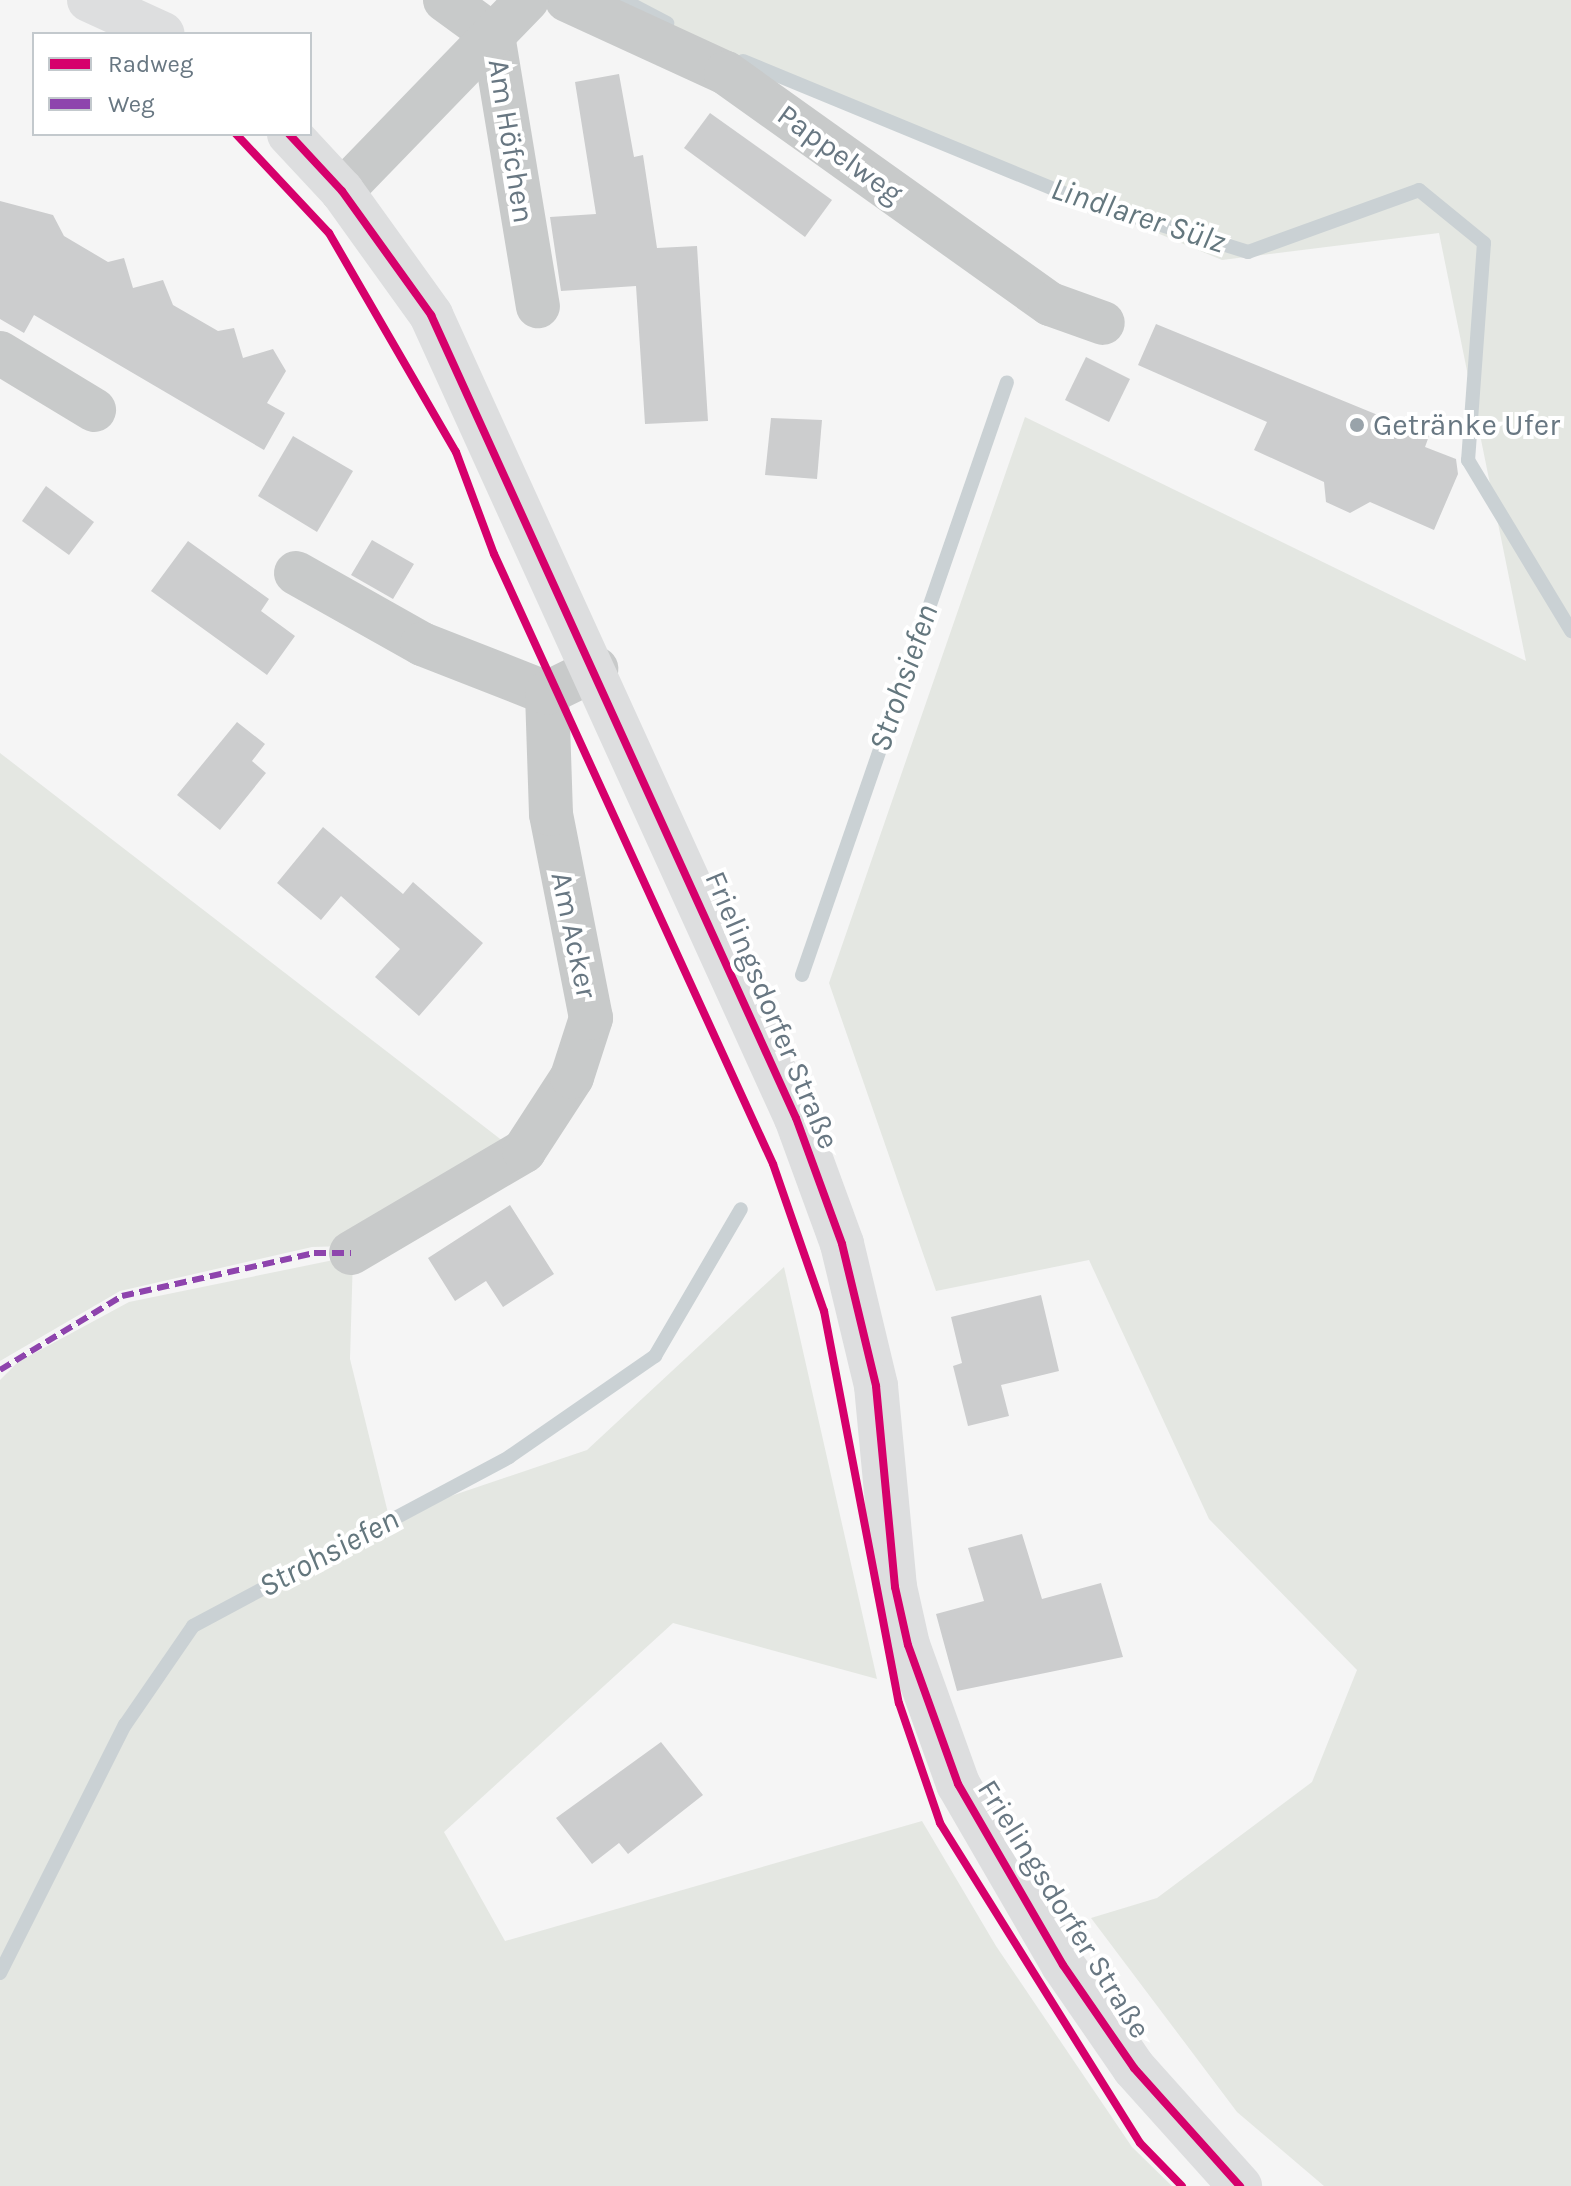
<!DOCTYPE html>
<html>
<head>
<meta charset="utf-8">
<style>
  body { margin:0 }
  #map { position:relative; width:1571px; height:2186px; overflow:hidden; background:#f5f5f5; font-family:Karla,sans-serif }
  div>[style] { position:absolute }
  .green>* { inset:0; background:#e4e7e2 }
  .stream>* { height:14px; margin:-7px; padding:0 7px; transform-origin:7px; border-radius:7px; background:#cad1d4 }
  .building>* { inset:0; background:#cccdce }
  .street>* { height:44px; margin:-22px; padding:0 22px; transform-origin:22px; border-radius:22px; background:#c8caca }
  .secondary>* { height:44px; margin:-22px; padding:0 22px; transform-origin:22px; border-radius:22px; background:#dddedf }
  .quiet>* { height:6px; margin-top:-3px; transform-origin:0; background:repeating-linear-gradient(90deg,#8e44ad 0 12px,transparent 0 18px) }
  .cycleway>* { height:8px; margin:-4px; padding:0 4px; transform-origin:4px; border-radius:4px; background:#d6006c }
  .dots>* { width:22px; height:22px; translate:-50% -50%; box-sizing:border-box; border:4px solid #fff; border-radius:50% }
  span { translate:-50% -50%; white-space:nowrap; text-align:center; line-height:1.15; -webkit-text-stroke:8px #fff; paint-order:stroke }
  .street-label { font-size:30px; color:#687782 }
  .poi-label { font-size:30px; color:#687782 }
  .left { translate:0 -50%; text-align:left }
  .water-label { font-size:32px; color:#64777e; font-style:italic }
  .legend { position:absolute; left:32px; top:32px; width:280px; height:104px; box-sizing:border-box; background:#fff; border:2px solid #c3c9cd; margin:0; padding:10px 14px; list-style:none; font-size:24px; color:#687782 }
  .legend li { display:flex; align-items:center; gap:16px; height:40px }
  .legend b { width:40px; border:2px solid #c3c9cd }
</style>
</head>
<body>
<div id="map">
  <div class="green">
    <i style="clip-path:polygon(598px 0,1571px 0,1571px 2186px,1324px 2186px,1237px 2112px,1091px 1918px,1157px 1898px,1312px 1782px,1357px 1670px,1209px 1519px,1089px 1260px,936px 1291px,829px 983px,1025px 417px,1526px 661px,1439px 233px,1222px 260px)"></i>
    <i style="clip-path:polygon(0 753px,508px 1145px,346px 1246px,312px 1247px,120px 1291px,0 1361px)"></i>
    <i style="clip-path:polygon(353px 1256px,350px 1359px,389px 1517px,587px 1450px,784px 1267px,877px 1679px,673px 1623px,444px 1832px,505px 1941px,922px 1821px,996px 1946px,1132px 2147px,1172px 2186px,0 2186px,0 1380px,18px 1362px,129px 1302px)"></i>
  </div>
  <div class="stream">
    <i style="left:623px;top:0;width:50px;rotate:27.6deg"></i>
    <i style="left:743px;top:61px;width:365px;rotate:22.4deg"></i>
    <i style="left:1081px;top:200px;width:175px;rotate:17.3deg"></i>
    <i style="left:1248px;top:252px;width:182px;rotate:-19.9deg"></i>
    <i style="left:1419px;top:190px;width:84px;rotate:39.2deg"></i>
    <i style="left:1484px;top:243px;width:218px;rotate:94.2deg"></i>
    <i style="left:1468px;top:460px;width:200px;rotate:58.9deg"></i>
    <i style="left:802px;top:975px;width:627px;rotate:-70.93deg"></i>
    <i style="left:0;top:1973px;width:278px;rotate:-63.3deg"></i>
    <i style="left:125px;top:1725px;width:120px;rotate:-55.5deg"></i>
    <i style="left:193px;top:1626px;width:358px;rotate:-28.1deg"></i>
    <i style="left:509px;top:1457px;width:178px;rotate:-34.7deg"></i>
    <i style="left:655px;top:1356px;width:170px;rotate:-59.7deg"></i>
  </div>
  <div class="building">
    <i style="clip-path:polygon(619px 74px,634px 157px,643px 155px,657px 248px,697px 246px,708px 421px,645px 424px,636px 286px,561px 291px,550px 217px,596px 214px,575px 82px)"></i>
    <i style="clip-path:polygon(710px 113px,832px 200px,805px 237px,684px 148px)"></i>
    <i style="clip-path:polygon(0 201px,53px 215px,64px 236px,108px 262px,124px 258px,133px 288px,163px 280px,173px 305px,218px 331px,234px 328px,243px 358px,273px 349px,286px 371px,267px 403px,285px 413px,264px 450px,34px 315px,24px 333px,0 319px)"></i>
    <i style="clip-path:polygon(1156px 324px,1429px 436px,1425px 447px,1456px 459px,1458px 474px,1434px 530px,1370px 502px,1350px 513px,1326px 502px,1324px 482px,1254px 450px,1267px 422px,1138px 365px)"></i>
    <i style="clip-path:polygon(1086px 357px,1130px 379px,1109px 422px,1065px 400px)"></i>
    <i style="clip-path:polygon(771px 418px,822px 420px,817px 479px,765px 475px)"></i>
    <i style="clip-path:polygon(293px 436px,353px 471px,317px 532px,258px 496px)"></i>
    <i style="clip-path:polygon(46px 486px,94px 522px,69px 555px,22px 521px)"></i>
    <i style="clip-path:polygon(372px 540px,414px 564px,393px 599px,351px 575px)"></i>
    <i style="clip-path:polygon(188px 541px,269px 599px,261px 611px,295px 636px,267px 675px,151px 591px)"></i>
    <i style="clip-path:polygon(237px 722px,265px 744px,252px 761px,266px 773px,220px 830px,177px 795px)"></i>
    <i style="clip-path:polygon(323px 827px,403px 894px,413px 882px,483px 943px,419px 1016px,375px 977px,400px 949px,341px 896px,321px 920px,277px 883px)"></i>
    <i style="clip-path:polygon(510px 1205px,554px 1274px,503px 1307px,486px 1281px,455px 1301px,428px 1258px)"></i>
    <i style="clip-path:polygon(1041px 1295px,1059px 1371px,1001px 1385px,1009px 1416px,968px 1426px,953px 1366px,962px 1363px,951px 1317px)"></i>
    <i style="clip-path:polygon(1022px 1534px,1042px 1599px,1101px 1583px,1123px 1657px,957px 1691px,936px 1614px,984px 1601px,968px 1548px)"></i>
    <i style="clip-path:polygon(661px 1742px,703px 1795px,628px 1854px,619px 1843px,592px 1864px,556px 1818px)"></i>
  </div>
  <div class="street">
    <i style="left:445px;top:0;width:59px;rotate:36.1deg"></i>
    <i style="left:493px;top:35px;width:275px;rotate:80.6deg"></i>
    <i style="left:567px;top:0;width:175px;rotate:24.7deg"></i>
    <i style="left:726px;top:73px;width:398px;rotate:35.5deg"></i>
    <i style="left:1050px;top:304px;width:56px;rotate:19.7deg"></i>
    <i style="left:342px;top:191px;width:266px;rotate:-45.9deg"></i>
    <i style="left:0;top:353px;width:110px;rotate:31.2deg"></i>
    <i style="left:296px;top:573px;width:145px;rotate:29.4deg"></i>
    <i style="left:422px;top:644px;width:134px;rotate:21.4deg"></i>
    <i style="left:351px;top:1253px;width:201px;rotate:-30.5deg"></i>
    <i style="left:524px;top:1151px;width:88px;rotate:-57deg"></i>
    <i style="left:572px;top:1077px;width:62px;rotate:-72.1deg"></i>
    <i style="left:591px;top:1018px;width:208px;rotate:-101.1deg"></i>
    <i style="left:551px;top:814px;width:121px;rotate:-91.9deg"></i>
    <i style="left:547px;top:693px;width:55px;rotate:-26.1deg"></i>
  </div>
  <div class="secondary">
    <i style="left:89px;top:0;width:81px;rotate:24.7deg"></i>
    <i style="left:289px;top:134px;width:78px;rotate:47.1deg"></i>
    <i style="left:342px;top:191px;width:153px;rotate:54.3deg"></i>
    <i style="left:431px;top:315px;width:882px;rotate:65.56deg"></i>
    <i style="left:796px;top:1118px;width:134px;rotate:69.9deg"></i>
    <i style="left:842px;top:1244px;width:146px;rotate:76.5deg"></i>
    <i style="left:876px;top:1386px;width:202px;rotate:84.6deg"></i>
    <i style="left:895px;top:1587px;width:59px;rotate:77.4deg"></i>
    <i style="left:908px;top:1645px;width:148px;rotate:70.2deg"></i>
    <i style="left:958px;top:1784px;width:209px;rotate:59.9deg"></i>
    <i style="left:1063px;top:1965px;width:125px;rotate:55.4deg"></i>
    <i style="left:1134px;top:2068px;width:159px;rotate:48.1deg"></i>
  </div>
  <div class="quiet">
    <i style="left:0;top:1370px;width:143px;rotate:-31.2deg"></i>
    <i style="left:122px;top:1296px;width:197px;rotate:-12.6deg"></i>
    <i style="left:314px;top:1253px;width:37px"></i>
  </div>
  <div class="cycleway">
    <i style="left:236px;top:134px;width:136px;rotate:46.8deg"></i>
    <i style="left:329px;top:233px;width:253px;rotate:59.9deg"></i>
    <i style="left:456px;top:452px;width:109px;rotate:69.6deg"></i>
    <i style="left:494px;top:554px;width:671px;rotate:65.42deg"></i>
    <i style="left:773px;top:1164px;width:156px;rotate:70.9deg"></i>
    <i style="left:824px;top:1311px;width:399px;rotate:79.2deg"></i>
    <i style="left:899px;top:1703px;width:127px;rotate:71.1deg"></i>
    <i style="left:940px;top:1823px;width:377px;rotate:58deg"></i>
    <i style="left:1140px;top:2143px;width:60px;rotate:45.7deg"></i>
    <i style="left:289px;top:134px;width:78px;rotate:47.1deg"></i>
    <i style="left:342px;top:191px;width:153px;rotate:54.3deg"></i>
    <i style="left:431px;top:315px;width:882px;rotate:65.56deg"></i>
    <i style="left:796px;top:1118px;width:134px;rotate:69.9deg"></i>
    <i style="left:842px;top:1244px;width:146px;rotate:76.5deg"></i>
    <i style="left:876px;top:1386px;width:202px;rotate:84.6deg"></i>
    <i style="left:895px;top:1587px;width:59px;rotate:77.4deg"></i>
    <i style="left:908px;top:1645px;width:148px;rotate:70.2deg"></i>
    <i style="left:958px;top:1784px;width:209px;rotate:59.9deg"></i>
    <i style="left:1063px;top:1965px;width:125px;rotate:55.4deg"></i>
    <i style="left:1134px;top:2068px;width:159px;rotate:48.1deg"></i>
  </div>
  <div class="dots">
    <i style="left:1357px;top:425px;background:#99a3aa"></i>
  </div>
  <div class="street-label">
    <span style="left:511px;top:141px;rotate:81deg">Am Höfchen</span>
    <span style="left:840px;top:154px;rotate:36deg">Pappelweg</span>
    <span style="left:574px;top:935px;rotate:78deg">Am Acker</span>
    <span style="left:772px;top:1010px;rotate:67deg">Frielingsdorfer Straße</span>
    <span style="left:1064px;top:1909px;rotate:58deg">Frielingsdorfer Straße</span>
  </div>
  <div class="poi-label">
    <span class="left" style="left:1373px;top:425px">Getränke Ufer</span>
  </div>
  <div class="water-label">
    <span style="left:1138px;top:216px;rotate:18deg">Lindlarer Sülz</span>
    <span style="left:904px;top:678px;rotate:-71deg">Strohsiefen</span>
    <span style="left:329px;top:1553px;rotate:-28deg">Strohsiefen</span>
  </div>
  <ul class="legend">
  <li><b style="height:10px;background:#d6006c"></b>Radweg</li>
  <li><b style="height:10px;background:#8e44ad"></b>Weg</li>
  </ul>
</div>
</body>
</html>
